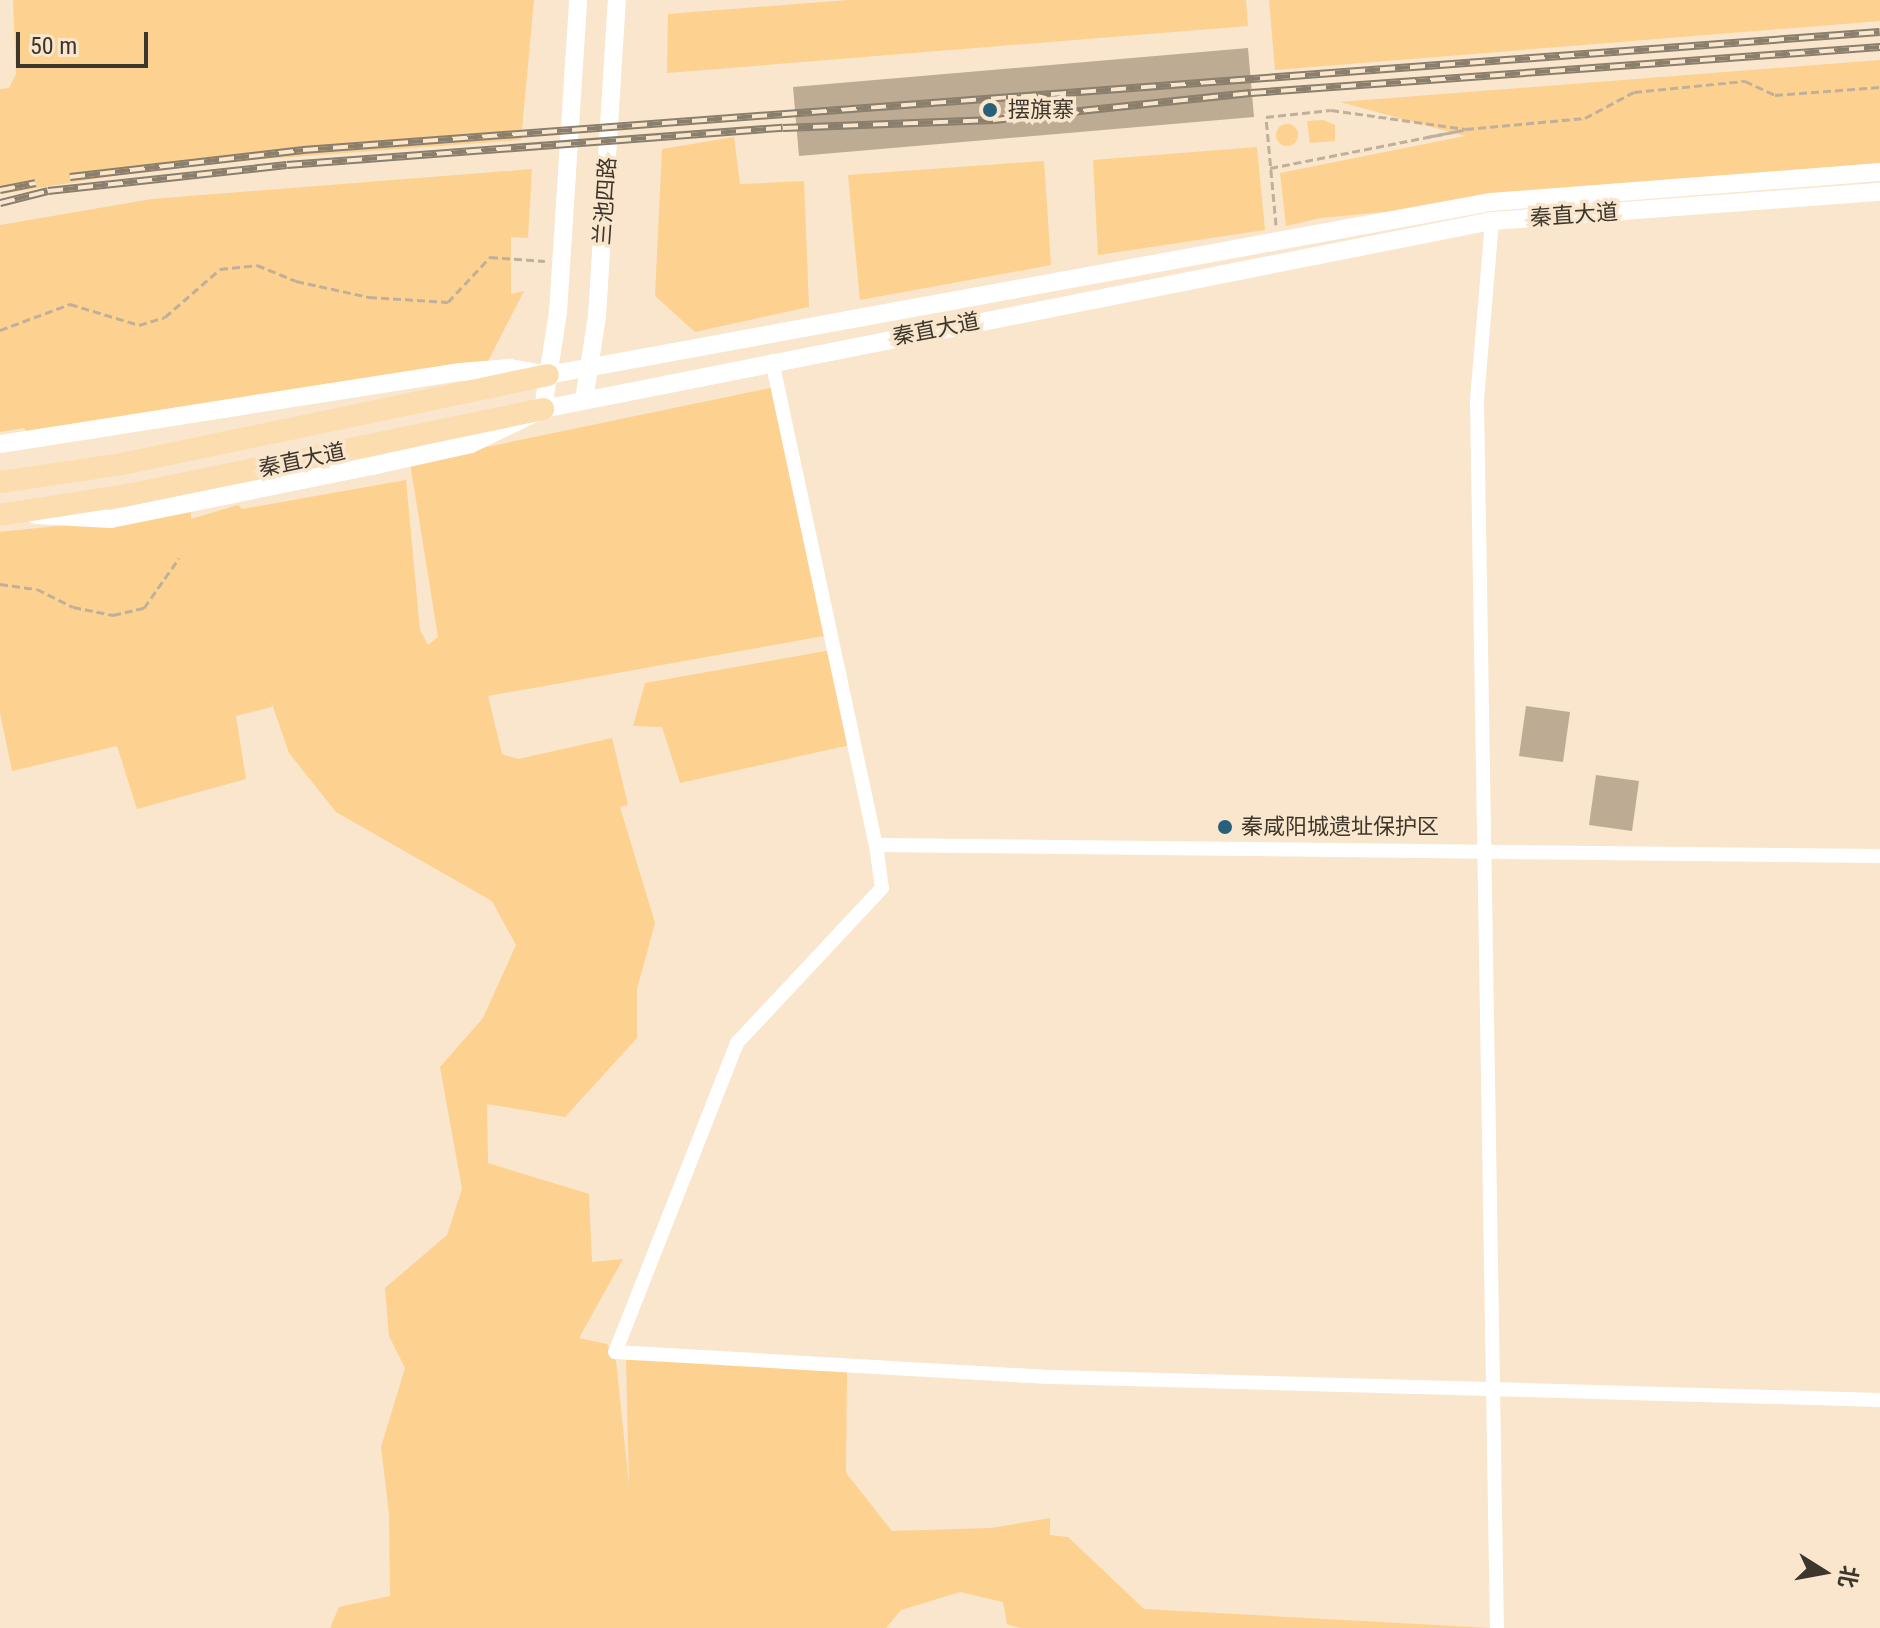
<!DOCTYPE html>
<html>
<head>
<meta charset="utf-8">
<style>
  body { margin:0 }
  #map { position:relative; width:1880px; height:1628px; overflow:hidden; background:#f9e6cc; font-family:"Roboto Condensed","Noto Sans SC",sans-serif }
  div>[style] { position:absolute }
  .green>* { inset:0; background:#fdd18f }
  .round { border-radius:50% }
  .building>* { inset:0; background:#bdac93 }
  .path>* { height:3px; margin-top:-1.5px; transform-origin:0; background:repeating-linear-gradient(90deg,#bfb09b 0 8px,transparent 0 12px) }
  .minor>* { height:14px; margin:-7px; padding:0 7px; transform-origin:7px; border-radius:7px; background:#fff }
  .tertiary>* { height:18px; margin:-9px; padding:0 9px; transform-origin:9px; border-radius:9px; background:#fff }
  .primary>* { height:22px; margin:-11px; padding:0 11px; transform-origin:11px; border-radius:11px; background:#fbddaf }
  .rail>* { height:8px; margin-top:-4px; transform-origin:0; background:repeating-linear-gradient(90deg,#f9e6cc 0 15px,#8a7e6d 0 30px); box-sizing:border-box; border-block:2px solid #8a7e6d }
  .dots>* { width:22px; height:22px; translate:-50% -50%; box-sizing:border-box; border:4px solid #f9e6cc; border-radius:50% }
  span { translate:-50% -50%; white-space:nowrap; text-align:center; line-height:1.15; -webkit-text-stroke:7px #f9e6cc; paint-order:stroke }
  .poi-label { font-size:22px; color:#3d362c }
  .left { translate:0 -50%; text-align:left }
  .street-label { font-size:22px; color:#3d362c }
  .north { position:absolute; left:1784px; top:1532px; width:80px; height:80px; -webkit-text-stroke:6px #f9e6cc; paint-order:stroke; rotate:101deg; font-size:22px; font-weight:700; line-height:32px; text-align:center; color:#3d362c }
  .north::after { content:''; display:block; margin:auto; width:28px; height:36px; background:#3d362c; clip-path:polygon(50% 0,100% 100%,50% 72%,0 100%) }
  .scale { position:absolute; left:16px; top:32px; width:132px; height:36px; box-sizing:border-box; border:4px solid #3d362c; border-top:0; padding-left:10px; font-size:24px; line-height:28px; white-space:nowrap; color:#3d362c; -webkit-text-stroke:6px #f9e6cc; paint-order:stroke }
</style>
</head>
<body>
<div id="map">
  <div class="green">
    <i style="clip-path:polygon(13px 0,534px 0,521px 140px,181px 165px,0 194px,0 89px,9px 88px,16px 74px)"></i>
    <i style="clip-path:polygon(849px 0,1246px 0,1248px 26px,667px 73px,668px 14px)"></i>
    <i style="clip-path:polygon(1269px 0,1880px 0,1880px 21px,1275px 70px)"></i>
    <i style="clip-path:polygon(1880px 60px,1880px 166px,1320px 218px,1286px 226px,1280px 173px,1465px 136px,1340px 102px)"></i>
    <i style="clip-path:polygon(1323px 120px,1335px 125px,1335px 141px,1310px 143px,1307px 121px)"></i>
    <i class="round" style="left:1276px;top:124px;width:22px;height:22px"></i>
    <i style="clip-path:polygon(734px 137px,740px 184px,804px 181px,809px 307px,695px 332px,655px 296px,662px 149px)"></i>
    <i style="clip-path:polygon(1257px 147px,1265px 230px,1098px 255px,1093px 160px)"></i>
    <i style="clip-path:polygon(1044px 161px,1051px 265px,860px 300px,848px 175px)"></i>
    <i style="clip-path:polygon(532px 169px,528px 238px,511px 237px,511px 294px,524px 291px,488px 361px,34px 441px,24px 428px,0 432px,0 225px,152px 199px)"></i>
    <i style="clip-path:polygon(780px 386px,835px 634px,488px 696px,502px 754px,518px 759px,612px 738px,628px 805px,620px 807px,655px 923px,637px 989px,637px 1038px,565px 1117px,487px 1104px,488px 1163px,589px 1194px,592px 1262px,623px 1259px,579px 1338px,607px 1344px,616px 1361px,629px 1485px,626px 1358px,847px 1369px,846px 1473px,892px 1531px,991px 1528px,1050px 1518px,1050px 1535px,1068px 1537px,1144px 1609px,1490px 1628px,1020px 1628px,1007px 1624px,1003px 1602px,960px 1592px,901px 1610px,886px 1628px,330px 1628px,339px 1607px,390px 1596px,389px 1514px,381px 1447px,405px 1368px,389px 1336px,385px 1288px,447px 1235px,462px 1189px,440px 1067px,483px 1018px,516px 945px,492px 901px,336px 812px,289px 753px,271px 701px,272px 707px,236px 716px,246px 779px,137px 809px,117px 746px,12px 771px,0 713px,0 532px,191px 512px,191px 519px,238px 505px,242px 509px,406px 480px,420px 630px,428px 645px,438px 637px,410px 463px)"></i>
    <i style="clip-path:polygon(832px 650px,859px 743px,680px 783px,662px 727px,633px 726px,645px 683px)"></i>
  </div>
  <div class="building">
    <i style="clip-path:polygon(1248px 48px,1254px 117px,799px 156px,793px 87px)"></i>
    <i style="clip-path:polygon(1526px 706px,1570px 712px,1563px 762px,1519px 756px)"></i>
    <i style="clip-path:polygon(1596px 775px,1639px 781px,1632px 831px,1589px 825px)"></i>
  </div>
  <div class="path">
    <i style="left:1427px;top:137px;width:36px;rotate:-11deg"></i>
    <i style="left:1270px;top:168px;width:197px;rotate:-11.1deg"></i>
    <i style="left:1276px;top:225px;width:108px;rotate:-95.3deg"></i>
    <i style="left:1266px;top:117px;width:65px;rotate:-6.1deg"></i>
    <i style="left:1331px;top:110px;width:136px;rotate:8deg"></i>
    <i style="left:1466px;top:129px;width:120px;rotate:-5.3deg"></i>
    <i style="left:1585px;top:118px;width:55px;rotate:-28deg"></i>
    <i style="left:1634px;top:92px;width:112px;rotate:-5.7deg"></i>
    <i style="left:1745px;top:81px;width:33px;rotate:25deg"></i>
    <i style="left:1775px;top:95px;width:105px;rotate:-4.4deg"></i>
    <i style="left:0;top:330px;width:75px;rotate:-20.4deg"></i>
    <i style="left:70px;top:304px;width:72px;rotate:16.9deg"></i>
    <i style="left:139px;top:325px;width:27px;rotate:-17deg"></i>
    <i style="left:165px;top:317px;width:73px;rotate:-41.1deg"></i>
    <i style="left:220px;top:269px;width:37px;rotate:-6deg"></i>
    <i style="left:257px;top:265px;width:42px;rotate:22.3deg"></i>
    <i style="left:296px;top:281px;width:75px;rotate:12.4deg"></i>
    <i style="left:369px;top:297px;width:79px;rotate:3.6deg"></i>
    <i style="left:448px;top:302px;width:62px;rotate:-47deg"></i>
    <i style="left:490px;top:257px;width:55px;rotate:4.2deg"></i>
    <i style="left:0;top:584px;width:37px;rotate:8deg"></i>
    <i style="left:37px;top:589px;width:40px;rotate:26.6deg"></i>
    <i style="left:73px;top:607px;width:41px;rotate:11.3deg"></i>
    <i style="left:113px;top:615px;width:32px;rotate:-13deg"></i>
    <i style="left:144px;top:608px;width:61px;rotate:-55deg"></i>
  </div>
  <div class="minor">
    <i style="left:1492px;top:221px;width:181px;rotate:94.8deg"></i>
    <i style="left:1477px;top:401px;width:1227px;rotate:89.07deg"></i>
    <i style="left:772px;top:361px;width:495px;rotate:77.9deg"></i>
    <i style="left:876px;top:845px;width:1004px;rotate:0.63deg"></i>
    <i style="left:876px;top:845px;width:43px;rotate:82.1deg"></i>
    <i style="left:882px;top:888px;width:212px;rotate:133.1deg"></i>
    <i style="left:737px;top:1043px;width:332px;rotate:111.5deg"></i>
    <i style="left:615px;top:1352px;width:440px;rotate:3.3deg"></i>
    <i style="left:1054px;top:1377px;width:826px;rotate:1.59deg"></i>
  </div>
  <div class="tertiary">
    <i style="left:584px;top:400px;width:85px;rotate:-81.2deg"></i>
    <i style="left:597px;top:316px;width:317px;rotate:-86.4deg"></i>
    <i style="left:543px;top:409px;width:98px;rotate:-81.2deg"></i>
    <i style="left:558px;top:312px;width:313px;rotate:-86.3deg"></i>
    <i style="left:0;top:444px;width:466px;rotate:-8.9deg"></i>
    <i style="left:460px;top:372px;width:50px;rotate:-4.6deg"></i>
    <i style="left:510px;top:368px;width:39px;rotate:10deg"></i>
    <i style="left:548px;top:375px;width:959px;rotate:-10.4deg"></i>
    <i style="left:1491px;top:202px;width:390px;rotate:-4.4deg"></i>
    <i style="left:35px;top:515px;width:76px;rotate:3deg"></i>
    <i style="left:111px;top:519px;width:266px;rotate:-11.5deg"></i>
    <i style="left:372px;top:466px;width:101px;rotate:-12.5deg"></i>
    <i style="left:471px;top:444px;width:80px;rotate:-25.9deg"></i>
    <i style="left:543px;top:409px;width:967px;rotate:-11.21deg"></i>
    <i style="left:1492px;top:221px;width:389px;rotate:-4.3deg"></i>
  </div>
  <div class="primary">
    <i style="left:0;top:482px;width:123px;rotate:-8.4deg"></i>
    <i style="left:122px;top:464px;width:435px;rotate:-11.8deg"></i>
    <i style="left:0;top:515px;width:130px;rotate:-8.9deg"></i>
    <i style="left:128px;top:495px;width:424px;rotate:-11.7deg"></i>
  </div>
  <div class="rail">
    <i style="left:70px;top:177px;width:235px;rotate:-6.6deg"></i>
    <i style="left:303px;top:150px;width:1581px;rotate:-4.28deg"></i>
    <i style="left:0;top:190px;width:36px;rotate:-11deg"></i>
    <i style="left:0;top:203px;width:49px;rotate:-14deg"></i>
    <i style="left:48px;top:191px;width:240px;rotate:-6.2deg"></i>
    <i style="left:287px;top:165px;width:497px;rotate:-4.3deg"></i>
    <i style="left:783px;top:128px;width:211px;rotate:-2.2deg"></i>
    <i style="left:994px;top:120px;width:258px;rotate:-6deg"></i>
    <i style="left:1251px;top:93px;width:631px;rotate:-4.18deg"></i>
  </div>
  <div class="dots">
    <i style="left:990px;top:110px;background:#285f7a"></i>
    <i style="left:1225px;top:827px;background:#285f7a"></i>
  </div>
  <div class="poi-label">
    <span class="left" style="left:1008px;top:110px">摆旗寨</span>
    <span class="left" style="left:1241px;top:827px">秦咸阳城遗址保护区</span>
  </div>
  <div class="street-label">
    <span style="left:605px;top:201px;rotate:-86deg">兰池四路</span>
    <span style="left:1574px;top:215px;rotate:-4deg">秦直大道</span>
    <span style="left:936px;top:329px;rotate:-11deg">秦直大道</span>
    <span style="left:302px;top:460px;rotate:-12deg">秦直大道</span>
  </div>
  <div class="north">北</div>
  <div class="scale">50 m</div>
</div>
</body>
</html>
